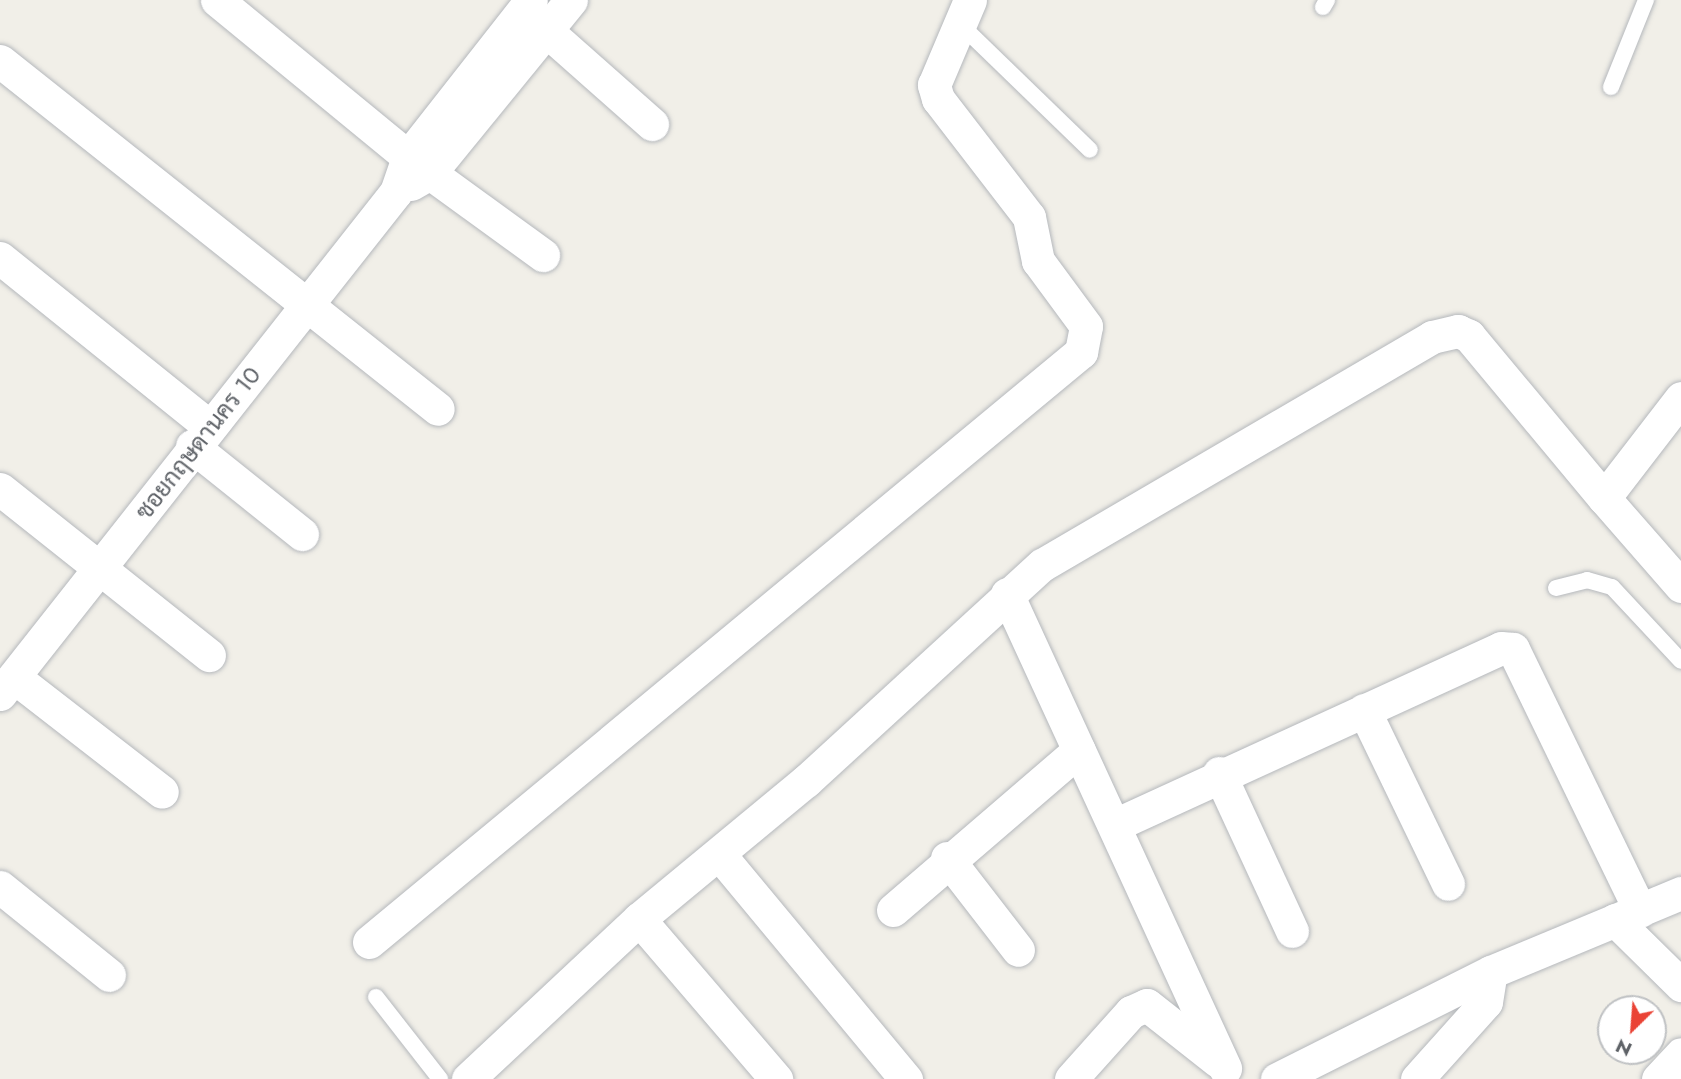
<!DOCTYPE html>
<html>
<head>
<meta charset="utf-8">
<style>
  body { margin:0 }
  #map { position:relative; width:1681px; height:1079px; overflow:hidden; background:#f1efe8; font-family:Jost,Sarabun,sans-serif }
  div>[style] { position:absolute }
  .roads { filter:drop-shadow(0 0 2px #b5b8bc) drop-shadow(0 0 2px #b5b8bc) }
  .service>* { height:16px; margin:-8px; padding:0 8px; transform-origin:8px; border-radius:8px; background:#fff }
  .minor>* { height:33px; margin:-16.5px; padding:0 16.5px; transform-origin:16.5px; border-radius:16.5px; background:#fff }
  span { translate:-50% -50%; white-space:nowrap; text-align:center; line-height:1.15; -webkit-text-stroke:6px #fff; paint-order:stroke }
  .street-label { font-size:24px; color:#5f6368 }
  .north { position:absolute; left:1597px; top:995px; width:70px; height:70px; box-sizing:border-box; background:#fff; border:2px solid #bfc1c3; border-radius:50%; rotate:205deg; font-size:19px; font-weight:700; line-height:28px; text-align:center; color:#5f6368 }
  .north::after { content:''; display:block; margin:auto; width:24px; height:32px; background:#ea4335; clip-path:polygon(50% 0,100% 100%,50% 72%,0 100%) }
</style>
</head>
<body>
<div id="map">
  <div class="roads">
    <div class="service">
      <i style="left:1323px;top:7px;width:8px;rotate:-60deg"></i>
      <i style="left:959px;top:23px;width:182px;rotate:44.1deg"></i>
      <i style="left:1611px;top:87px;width:94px;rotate:-68.1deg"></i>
      <i style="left:1556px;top:588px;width:32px;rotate:-14deg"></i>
      <i style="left:1587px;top:580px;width:26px;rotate:16deg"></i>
      <i style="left:1612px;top:587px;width:101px;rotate:47deg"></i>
      <i style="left:376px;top:997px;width:104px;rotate:52deg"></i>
    </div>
    <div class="minor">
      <i style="left:217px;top:0;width:247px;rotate:39.4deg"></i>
      <i style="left:408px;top:157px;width:167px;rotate:36deg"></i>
      <i style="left:548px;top:32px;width:139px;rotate:41.5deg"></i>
      <i style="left:0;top:61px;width:559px;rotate:38.47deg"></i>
      <i style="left:411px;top:184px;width:22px;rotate:-30deg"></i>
      <i style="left:430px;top:173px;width:223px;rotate:-50.8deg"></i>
      <i style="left:0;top:258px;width:267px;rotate:38.8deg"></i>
      <i style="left:1681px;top:398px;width:126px;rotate:127.6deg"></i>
      <i style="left:1604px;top:498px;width:117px;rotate:48.8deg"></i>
      <i style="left:192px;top:446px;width:141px;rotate:38.7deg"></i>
      <i style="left:0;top:489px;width:267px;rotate:38.5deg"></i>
      <i style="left:1007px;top:594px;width:522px;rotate:65.3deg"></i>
      <i style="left:14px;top:677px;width:187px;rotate:37.8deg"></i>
      <i style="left:0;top:694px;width:639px;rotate:-51.73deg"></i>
      <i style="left:396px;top:192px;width:37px;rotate:-71deg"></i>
      <i style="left:408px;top:157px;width:199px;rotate:-51.9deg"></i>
      <i style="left:1364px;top:710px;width:193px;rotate:64.2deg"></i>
      <i style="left:1219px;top:773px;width:174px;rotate:65.2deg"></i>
      <i style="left:1117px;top:824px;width:422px;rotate:-24.6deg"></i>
      <i style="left:1501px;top:648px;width:12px;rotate:5deg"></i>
      <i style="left:1513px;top:649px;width:291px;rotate:64.1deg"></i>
      <i style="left:719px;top:854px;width:293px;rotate:50.3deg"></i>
      <i style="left:947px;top:858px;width:116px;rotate:52.3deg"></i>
      <i style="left:0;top:887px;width:140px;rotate:38.9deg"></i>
      <i style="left:893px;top:910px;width:245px;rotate:-40.7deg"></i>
      <i style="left:639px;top:919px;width:211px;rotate:49.4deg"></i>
      <i style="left:1615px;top:920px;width:93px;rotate:44.6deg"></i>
      <i style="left:369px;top:942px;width:925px;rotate:-39.65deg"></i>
      <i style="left:1081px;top:352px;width:26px;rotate:-79deg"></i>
      <i style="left:1086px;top:326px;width:81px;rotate:-126.4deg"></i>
      <i style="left:1038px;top:261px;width:45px;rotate:-101.6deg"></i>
      <i style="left:1029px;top:217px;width:149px;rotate:-127.6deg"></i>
      <i style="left:938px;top:99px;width:15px;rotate:-106deg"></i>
      <i style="left:934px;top:85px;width:92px;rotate:-67deg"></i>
      <i style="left:468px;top:1079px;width:234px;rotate:-43.1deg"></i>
      <i style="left:639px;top:919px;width:217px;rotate:-39.6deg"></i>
      <i style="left:806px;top:781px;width:320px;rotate:-42.5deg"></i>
      <i style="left:1042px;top:565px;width:452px;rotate:-30.3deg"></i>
      <i style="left:1432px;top:337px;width:27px;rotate:-13deg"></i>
      <i style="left:1458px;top:331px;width:12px;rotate:24deg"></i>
      <i style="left:1469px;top:336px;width:211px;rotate:50.2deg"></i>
      <i style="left:1071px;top:1079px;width:90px;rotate:-48.2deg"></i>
      <i style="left:1131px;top:1012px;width:17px;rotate:-24deg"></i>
      <i style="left:1147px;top:1005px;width:90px;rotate:38.3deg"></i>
      <i style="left:1277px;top:1079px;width:239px;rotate:-26.6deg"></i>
      <i style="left:1491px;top:972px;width:206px;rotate:-22.6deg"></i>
      <i style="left:1417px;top:1079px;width:103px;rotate:-48.1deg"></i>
      <i style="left:1486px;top:1002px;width:30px;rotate:-81deg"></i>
      <i style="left:1658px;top:1079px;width:34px;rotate:-47deg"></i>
    </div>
  </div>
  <div class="street-label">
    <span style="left:198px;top:443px;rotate:-52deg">ซอยกฤษดานคร 10</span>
  </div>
  <div class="north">N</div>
</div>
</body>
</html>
